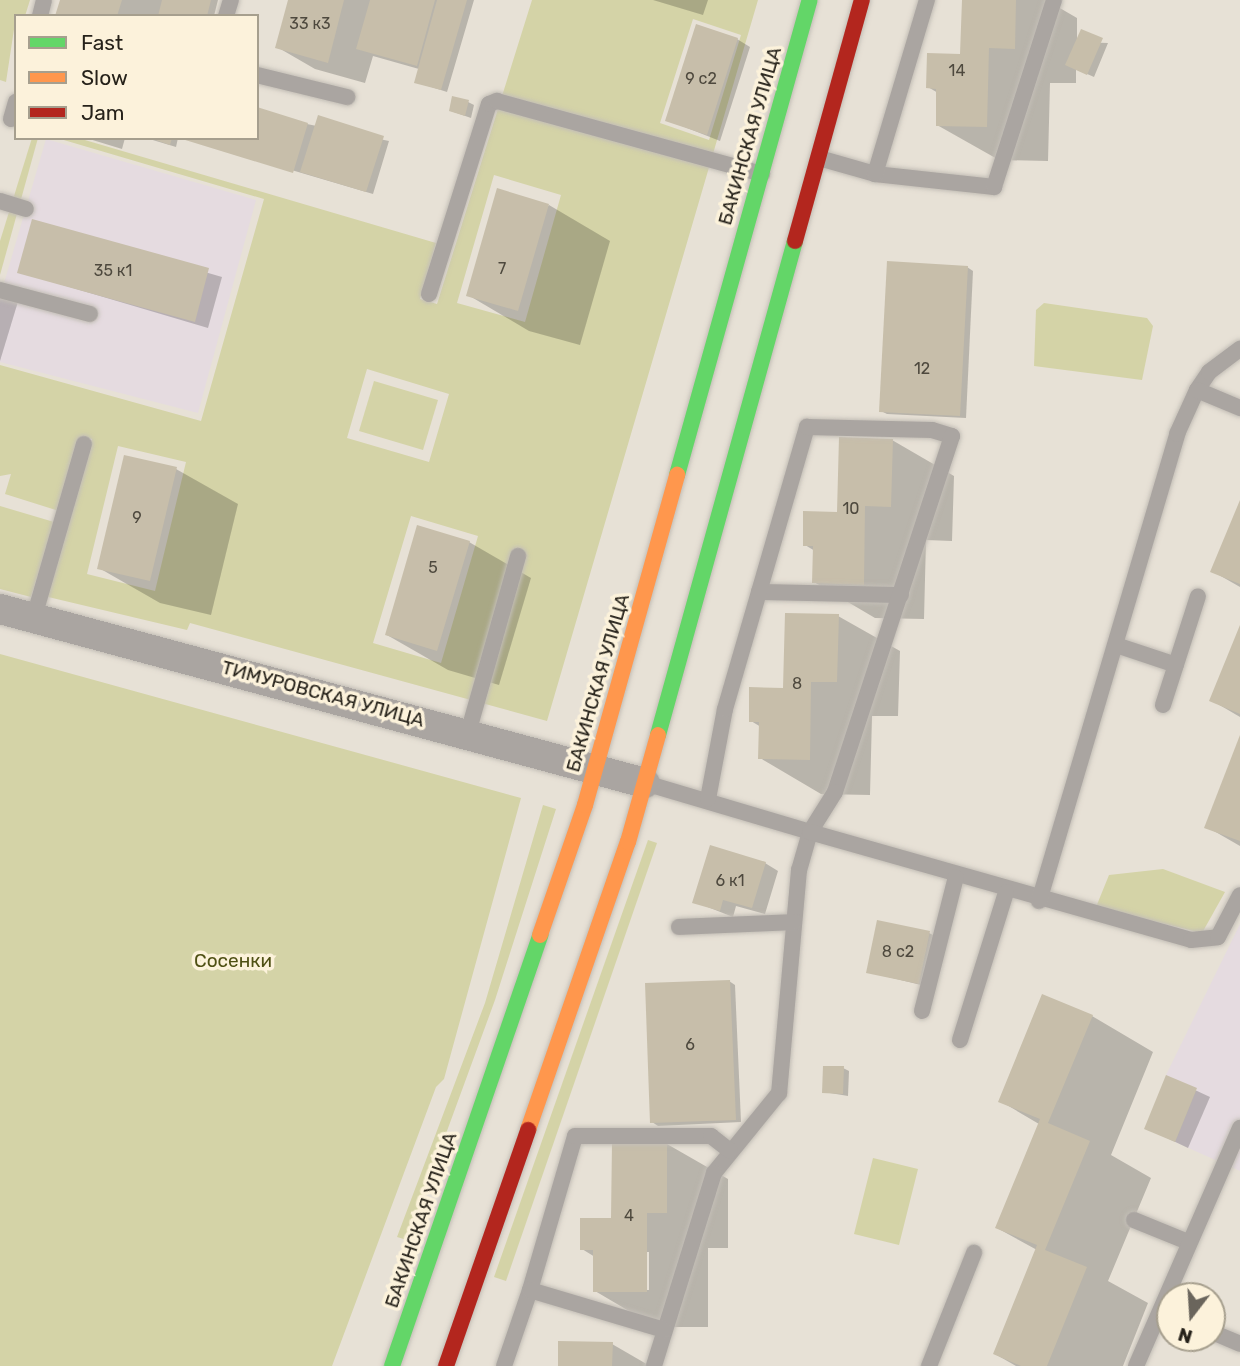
<!DOCTYPE html>
<html>
<head>
<meta charset="utf-8">
<style>
  body { margin:0 }
  #map { position:relative; width:1240px; height:1366px; overflow:hidden; background:#e7e1d6; font-family:Rubik,sans-serif }
  div>[style] { position:absolute }
  .education>* { inset:0; background:#e5dbe0 }
  .green>* { inset:0; background:#d4d3a7 }
  .shadow>* { inset:0; background:#0003 }
  .building>* { inset:0; background:#c7beaa }
  .roads { filter:drop-shadow(0 0 2px #c3beb6) drop-shadow(0 0 2px #c3beb6) }
  .lane>* { height:16px; margin:-8px; padding:0 8px; transform-origin:8px; border-radius:8px; background:#aaa5a1 }
  .street>* { height:30px; margin:-15px; padding:0 15px; transform-origin:15px; border-radius:15px; background:#aaa5a1 }
  .fast>* { height:16px; margin:-8px; padding:0 8px; transform-origin:8px; border-radius:8px; background:#63d668 }
  .slow>* { height:16px; margin:-8px; padding:0 8px; transform-origin:8px; border-radius:8px; background:#ff974d }
  .jam>* { height:16px; margin:-8px; padding:0 8px; transform-origin:8px; border-radius:8px; background:#b3261e }
  span { translate:-50% -50%; white-space:nowrap; text-align:center; line-height:1.15; -webkit-text-stroke:7px #fcf2db; paint-order:stroke }
  .number-label { font-size:16px; color:#4e493e }
  .number-label span { -webkit-text-stroke-width:0 }
  .street-label { font-size:19px; color:#26221a }
  .park-label { font-size:19px; color:#4f5014 }
  .legend { position:absolute; left:14px; top:14px; width:245px; height:126px; box-sizing:border-box; background:#fcf2db; border:2px solid #a69f8e; margin:0; padding:9px 12px; list-style:none; font-size:21px; color:#26221a }
  .legend li { display:flex; align-items:center; gap:14px; height:35px }
  .legend b { width:35px; border:2px solid #a69f8e }
  .north { position:absolute; left:1156px; top:1282px; width:70px; height:70px; box-sizing:border-box; background:#fcf2db; border:2px solid #a69f8e; border-radius:50%; rotate:197deg; font-size:19px; font-weight:700; line-height:28px; text-align:center; color:#26221a }
  .north::after { content:''; display:block; margin:auto; width:24px; height:32px; background:#6a655c; clip-path:polygon(50% 0,100% 100%,50% 72%,0 100%) }
</style>
</head>
<body>
<div id="map">
  <div class="education">
    <i style="clip-path:polygon(46px 139px,256px 200px,198px 413px,0 362px,0 297px)"></i>
    <i style="clip-path:polygon(1240px 924px,1240px 1171px,1175px 1142px,1197px 1089px,1166px 1075px)"></i>
  </div>
  <div class="green">
    <i style="clip-path:polygon(0 0,30px 0,25px 16px,16px 16px,6px 82px,0 80px)"></i>
    <i style="clip-path:polygon(evenodd,532px 0,758px 0,547px 721px,190px 623px,187px 630px,44px 596px,92px 439px,82px 436px,59px 511px,5px 494px,11px 474px,0 476px,0 365px,201px 421px,264px 199px,57px 138px,78px 138px,436px 243px,420px 299px,437px 304px,532px 0,693px 19px,741px 35px,709px 140px,660px 123px,693px 19px,532px 0,494px 175px,561px 195px,525px 322px,457px 303px,494px 175px,532px 0,367px 369px,449px 394px,429px 462px,347px 438px,367px 369px,532px 0,118px 446px,186px 462px,155px 591px,87px 574px,118px 446px,532px 0,411px 516px,478px 536px,441px 663px,373px 643px,411px 516px)"></i>
    <i style="clip-path:polygon(32px 138px,38px 138px,0 275px,0 241px)"></i>
    <i style="clip-path:polygon(1044px 303px,1147px 318px,1153px 326px,1142px 380px,1034px 366px,1036px 310px)"></i>
    <i style="clip-path:polygon(374px 381px,438px 400px,423px 450px,359px 431px)"></i>
    <i style="clip-path:polygon(0 506px,54px 522px,31px 597px,0 589px)"></i>
    <i style="clip-path:polygon(0 654px,521px 798px,444px 1079px,436px 1087px,332px 1366px,0 1366px)"></i>
    <i style="clip-path:polygon(543px 805px,556px 809px,495px 1000px,407px 1240px,397px 1237px,485px 1003px)"></i>
    <i style="clip-path:polygon(648px 840px,657px 843px,506px 1281px,494px 1277px)"></i>
    <i style="clip-path:polygon(1163px 869px,1225px 892px,1202px 933px,1096px 907px,1109px 875px)"></i>
    <i style="clip-path:polygon(873px 1158px,918px 1169px,899px 1245px,854px 1234px)"></i>
  </div>
  <div class="shadow">
    <i style="clip-path:polygon(61px 0,218px 0,214px 16px,57px 16px)"></i>
    <i style="clip-path:polygon(290px 0,474px 0,447px 92px,416px 82px,419px 69px,373px 56px,365px 83px,315px 69px,277px 47px)"></i>
    <i style="clip-path:polygon(653px 0,708px 0,703px 15px)"></i>
    <i style="clip-path:polygon(963px 0,1046px 0,1077px 18px,1077px 42px,1108px 43px,1094px 77px,1076px 69px,1076px 83px,1050px 83px,1048px 161px,999px 160px,937px 125px,938px 93px,928px 87px,962px 56px)"></i>
    <i style="clip-path:polygon(737px 39px,750px 47px,720px 141px,667px 120px)"></i>
    <i style="clip-path:polygon(468px 102px,474px 105px,471px 118px,451px 111px)"></i>
    <i style="clip-path:polygon(307px 124px,389px 141px,373px 194px,182px 138px,257px 138px)"></i>
    <i style="clip-path:polygon(86px 138px,125px 138px,122px 149px)"></i>
    <i style="clip-path:polygon(146px 138px,178px 138px,176px 147px)"></i>
    <i style="clip-path:polygon(549px 205px,610px 241px,580px 345px,529px 331px,468px 295px)"></i>
    <i style="clip-path:polygon(33px 222px,222px 277px,208px 328px,19px 272px)"></i>
    <i style="clip-path:polygon(967px 267px,973px 271px,966px 418px,887px 414px,881px 411px)"></i>
    <i style="clip-path:polygon(0 284px,20px 295px,0 361px)"></i>
    <i style="clip-path:polygon(892px 440px,954px 476px,952px 541px,926px 540px,924px 619px,875px 618px,814px 582px,815px 551px,805px 545px,839px 514px)"></i>
    <i style="clip-path:polygon(176px 469px,238px 504px,211px 615px,160px 603px,99px 568px)"></i>
    <i style="clip-path:polygon(1240px 504px,1240px 587px,1212px 571px)"></i>
    <i style="clip-path:polygon(469px 542px,531px 578px,499px 685px,448px 670px,387px 635px)"></i>
    <i style="clip-path:polygon(838px 616px,900px 651px,898px 716px,872px 716px,870px 795px,821px 794px,760px 758px,761px 727px,751px 721px,785px 689px)"></i>
    <i style="clip-path:polygon(1240px 629px,1240px 717px,1211px 700px)"></i>
    <i style="clip-path:polygon(1240px 739px,1240px 846px,1207px 827px)"></i>
    <i style="clip-path:polygon(765px 863px,778px 871px,765px 914px,736px 906px,733px 917px,695px 902px)"></i>
    <i style="clip-path:polygon(929px 933px,935px 936px,925px 986px,868px 972px)"></i>
    <i style="clip-path:polygon(729px 981px,735px 985px,741px 1122px,658px 1126px,652px 1122px)"></i>
    <i style="clip-path:polygon(1092px 1016px,1153px 1052px,1111px 1155px,1151px 1178px,1108px 1281px,1148px 1303px,1123px 1366px,1016px 1366px,995px 1354px,1037px 1250px,997px 1228px,1039px 1124px,1000px 1101px)"></i>
    <i style="clip-path:polygon(843px 1068px,849px 1071px,848px 1096px,824px 1092px)"></i>
    <i style="clip-path:polygon(1167px 1077px,1210px 1097px,1188px 1148px,1146px 1128px)"></i>
    <i style="clip-path:polygon(evenodd,667px 1144px,728px 1179px,728px 1248px,708px 1248px,708px 1327px,656px 1327px,595px 1291px,595px 1257px,582px 1249px,613px 1220px,667px 1144px,645px 1252px,649px 1252px,649px 1290px,645px 1290px,645px 1252px)"></i>
    <i style="clip-path:polygon(612px 1344px,650px 1366px,560px 1366px)"></i>
  </div>
  <div class="building">
    <i style="clip-path:polygon(60px 0,122px 0,117px 16px,55px 16px)"></i>
    <i style="clip-path:polygon(162px 0,211px 0,207px 16px,158px 16px)"></i>
    <i style="clip-path:polygon(288px 0,344px 0,328px 63px,275px 48px)"></i>
    <i style="clip-path:polygon(370px 0,435px 0,417px 66px,356px 49px)"></i>
    <i style="clip-path:polygon(437px 0,467px 0,441px 90px,414px 83px)"></i>
    <i style="clip-path:polygon(962px 0,1016px 0,1015px 49px,989px 48px,987px 127px,936px 126px,936px 89px,926px 88px,927px 53px,960px 54px)"></i>
    <i style="clip-path:polygon(696px 24px,738px 38px,707px 135px,665px 121px)"></i>
    <i style="clip-path:polygon(1081px 29px,1103px 38px,1087px 75px,1065px 65px)"></i>
    <i style="clip-path:polygon(452px 96px,469px 100px,465px 116px,449px 111px)"></i>
    <i style="clip-path:polygon(257px 107px,308px 123px,293px 173px,182px 139px,257px 138px)"></i>
    <i style="clip-path:polygon(318px 115px,384px 136px,366px 192px,300px 172px)"></i>
    <i style="clip-path:polygon(150px 138px,172px 138px,170px 145px)"></i>
    <i style="clip-path:polygon(497px 188px,549px 204px,518px 311px,466px 296px)"></i>
    <i style="clip-path:polygon(32px 219px,209px 268px,195px 322px,17px 273px)"></i>
    <i style="clip-path:polygon(887px 261px,968px 266px,960px 416px,879px 412px)"></i>
    <i style="clip-path:polygon(839px 437px,893px 439px,891px 507px,865px 506px,864px 585px,812px 583px,813px 546px,803px 546px,803px 511px,837px 512px)"></i>
    <i style="clip-path:polygon(124px 455px,177px 467px,150px 581px,97px 569px)"></i>
    <i style="clip-path:polygon(1240px 500px,1240px 584px,1210px 572px)"></i>
    <i style="clip-path:polygon(417px 525px,470px 541px,437px 651px,385px 635px)"></i>
    <i style="clip-path:polygon(785px 613px,839px 614px,837px 682px,811px 682px,810px 760px,758px 759px,759px 722px,749px 722px,749px 687px,783px 688px)"></i>
    <i style="clip-path:polygon(1240px 625px,1240px 714px,1209px 701px)"></i>
    <i style="clip-path:polygon(1240px 735px,1240px 841px,1204px 828px)"></i>
    <i style="clip-path:polygon(710px 845px,766px 862px,752px 908px,723px 900px,720px 911px,692px 903px)"></i>
    <i style="clip-path:polygon(877px 920px,930px 931px,919px 984px,866px 973px)"></i>
    <i style="clip-path:polygon(730px 980px,736px 1120px,650px 1123px,645px 983px)"></i>
    <i style="clip-path:polygon(1042px 994px,1093px 1015px,1048px 1123px,1090px 1141px,1045px 1250px,1087px 1267px,1047px 1366px,1021px 1366px,993px 1354px,1037px 1245px,995px 1228px,1040px 1119px,998px 1102px)"></i>
    <i style="clip-path:polygon(823px 1066px,844px 1066px,843px 1094px,822px 1093px)"></i>
    <i style="clip-path:polygon(1166px 1075px,1197px 1088px,1175px 1142px,1144px 1129px)"></i>
    <i style="clip-path:polygon(612px 1142px,667px 1142px,667px 1213px,647px 1213px,647px 1292px,593px 1292px,593px 1250px,580px 1250px,580px 1218px,611px 1218px)"></i>
    <i style="clip-path:polygon(558px 1341px,613px 1342px,612px 1366px,558px 1366px)"></i>
  </div>
  <div class="roads">
    <div class="lane">
      <i style="left:40px;top:16px;width:16px;rotate:-76deg"></i>
      <i style="left:226px;top:16px;width:17px;rotate:-73deg"></i>
      <i style="left:257px;top:75px;width:93px;rotate:13.7deg"></i>
      <i style="left:11px;top:119px;width:18px;rotate:-74deg"></i>
      <i style="left:819px;top:158px;width:58px;rotate:15.9deg"></i>
      <i style="left:875px;top:174px;width:120px;rotate:6.2deg"></i>
      <i style="left:994px;top:187px;width:196px;rotate:-72.2deg"></i>
      <i style="left:875px;top:174px;width:182px;rotate:-73.4deg"></i>
      <i style="left:0;top:201px;width:27px;rotate:17deg"></i>
      <i style="left:0;top:290px;width:93px;rotate:14.9deg"></i>
      <i style="left:429px;top:294px;width:199px;rotate:-72.5deg"></i>
      <i style="left:489px;top:104px;width:9px;rotate:-21deg"></i>
      <i style="left:497px;top:101px;width:275px;rotate:15.4deg"></i>
      <i style="left:1197px;top:390px;width:22px;rotate:-56deg"></i>
      <i style="left:1209px;top:372px;width:39px;rotate:-37deg"></i>
      <i style="left:759px;top:592px;width:142px;rotate:1.2deg"></i>
      <i style="left:34px;top:617px;width:180px;rotate:-73.9deg"></i>
      <i style="left:1116px;top:645px;width:63px;rotate:18.4deg"></i>
      <i style="left:1163px;top:705px;width:114px;rotate:-72.2deg"></i>
      <i style="left:468px;top:733px;width:184px;rotate:-74.2deg"></i>
      <i style="left:645px;top:783px;width:172px;rotate:16.5deg"></i>
      <i style="left:810px;top:832px;width:40px;rotate:106deg"></i>
      <i style="left:799px;top:870px;width:224px;rotate:95.1deg"></i>
      <i style="left:779px;top:1093px;width:103px;rotate:129.1deg"></i>
      <i style="left:714px;top:1173px;width:202px;rotate:107.3deg"></i>
      <i style="left:708px;top:799px;width:92px;rotate:-79.3deg"></i>
      <i style="left:725px;top:709px;width:294px;rotate:-73.8deg"></i>
      <i style="left:807px;top:427px;width:125px;rotate:1.4deg"></i>
      <i style="left:932px;top:430px;width:21px;rotate:17deg"></i>
      <i style="left:952px;top:436px;width:375px;rotate:108.2deg"></i>
      <i style="left:835px;top:792px;width:47px;rotate:122deg"></i>
      <i style="left:810px;top:832px;width:396px;rotate:15.8deg"></i>
      <i style="left:1191px;top:940px;width:27px;rotate:-6deg"></i>
      <i style="left:1218px;top:937px;width:47px;rotate:-62.4deg"></i>
      <i style="left:1039px;top:901px;width:487px;rotate:-73.5deg"></i>
      <i style="left:1177px;top:434px;width:48px;rotate:-65.6deg"></i>
      <i style="left:1197px;top:390px;width:47px;rotate:22.7deg"></i>
      <i style="left:679px;top:927px;width:115px;rotate:-2.5deg"></i>
      <i style="left:922px;top:1011px;width:138px;rotate:-75.8deg"></i>
      <i style="left:960px;top:1040px;width:155px;rotate:-72.7deg"></i>
      <i style="left:1134px;top:1220px;width:58px;rotate:22.2deg"></i>
      <i style="left:530px;top:1290px;width:160px;rotate:-73.7deg"></i>
      <i style="left:575px;top:1136px;width:136px"></i>
      <i style="left:711px;top:1136px;width:24px;rotate:38deg"></i>
      <i style="left:1212px;top:1332px;width:30px;rotate:23deg"></i>
      <i style="left:504px;top:1366px;width:80px;rotate:-71.1deg"></i>
      <i style="left:530px;top:1290px;width:140px;rotate:16.6deg"></i>
      <i style="left:929px;top:1366px;width:122px;rotate:-68.3deg"></i>
      <i style="left:1136px;top:1366px;width:260px;rotate:-66.4deg"></i>
    </div>
    <div class="street">
      <i style="left:0;top:609px;width:668px;rotate:15.1deg"></i>
    </div>
    <div class="fast">
      <i style="left:677px;top:475px;width:493px;rotate:-74.4deg"></i>
      <i style="left:658px;top:735px;width:513px;rotate:-74.5deg"></i>
      <i style="left:392px;top:1366px;width:456px;rotate:-71deg"></i>
    </div>
    <div class="slow">
      <i style="left:540px;top:935px;width:138px;rotate:-70.9deg"></i>
      <i style="left:585px;top:805px;width:343px;rotate:-74.4deg"></i>
      <i style="left:528px;top:1130px;width:305px;rotate:-70.9deg"></i>
      <i style="left:628px;top:842px;width:111px;rotate:-74.3deg"></i>
    </div>
    <div class="jam">
      <i style="left:795px;top:241px;width:250px;rotate:-74.5deg"></i>
      <i style="left:446px;top:1366px;width:250px;rotate:-70.8deg"></i>
    </div>
  </div>
  <div class="number-label">
    <span style="left:310px;top:24px">33 к3</span>
    <span style="left:957px;top:71px">14</span>
    <span style="left:701px;top:79px">9 с2</span>
    <span style="left:502px;top:269px">7</span>
    <span style="left:113px;top:271px">35 к1</span>
    <span style="left:922px;top:369px">12</span>
    <span style="left:851px;top:509px">10</span>
    <span style="left:137px;top:518px">9</span>
    <span style="left:433px;top:568px">5</span>
    <span style="left:797px;top:684px">8</span>
    <span style="left:730px;top:881px">6 к1</span>
    <span style="left:898px;top:952px">8 с2</span>
    <span style="left:690px;top:1045px">6</span>
    <span style="left:629px;top:1216px">4</span>
  </div>
  <div class="street-label">
    <span style="left:750px;top:136px;rotate:-74deg">БАКИНСКАЯ УЛИЦА</span>
    <span style="left:598px;top:683px;rotate:-74deg">БАКИНСКАЯ УЛИЦА</span>
    <span style="left:323px;top:694px;rotate:15deg">ТИМУРОВСКАЯ УЛИЦА</span>
    <span style="left:421px;top:1220px;rotate:-71deg">БАКИНСКАЯ УЛИЦА</span>
  </div>
  <div class="park-label">
    <span style="left:233px;top:961px">Сосенки</span>
  </div>
  <ul class="legend">
  <li><b style="height:9px;background:#63d668"></b>Fast</li>
  <li><b style="height:9px;background:#ff974d"></b>Slow</li>
  <li><b style="height:9px;background:#b3261e"></b>Jam</li>
  </ul>
  <div class="north">N</div>
</div>
</body>
</html>
